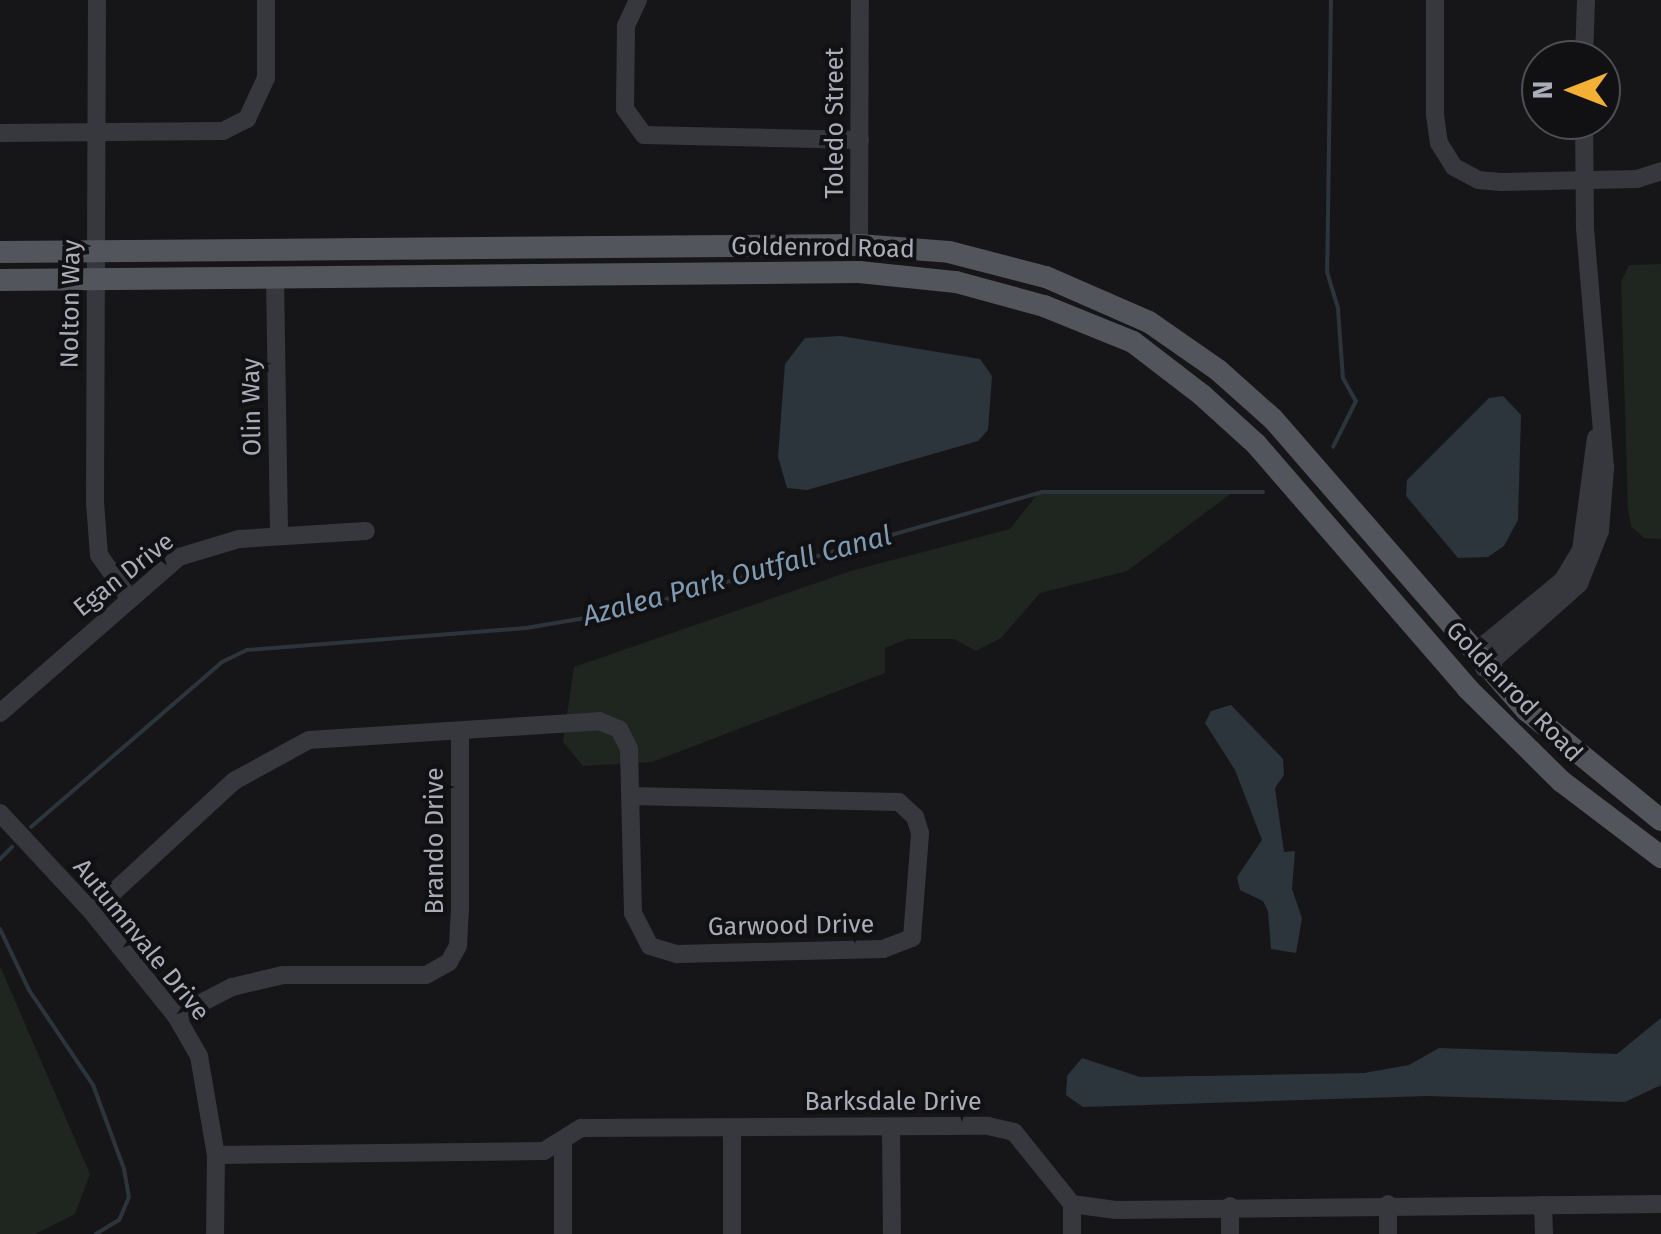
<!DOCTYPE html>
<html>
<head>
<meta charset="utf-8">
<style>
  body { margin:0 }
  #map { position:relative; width:1661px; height:1234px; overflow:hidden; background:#161618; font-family:"Fira Sans",sans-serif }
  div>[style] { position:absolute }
  .green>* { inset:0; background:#1e261f }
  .water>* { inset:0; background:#2c353c }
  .stream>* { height:4px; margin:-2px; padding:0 2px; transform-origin:2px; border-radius:2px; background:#2c353c }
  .minor>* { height:18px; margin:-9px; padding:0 9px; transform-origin:9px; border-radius:9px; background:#37383d }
  .major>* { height:22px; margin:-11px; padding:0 11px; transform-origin:11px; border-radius:11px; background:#53555c }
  span { translate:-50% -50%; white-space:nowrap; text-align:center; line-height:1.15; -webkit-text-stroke:8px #111113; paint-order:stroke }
  .street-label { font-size:25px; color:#a8adb8 }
  .water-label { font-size:28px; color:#7f9bb3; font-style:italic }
  .north { position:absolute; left:1521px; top:40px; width:100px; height:100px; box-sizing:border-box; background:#111113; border:2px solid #4d4f55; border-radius:50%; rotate:270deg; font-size:28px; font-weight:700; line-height:40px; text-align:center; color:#a8adb8 }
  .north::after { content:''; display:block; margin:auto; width:35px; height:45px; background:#f2b134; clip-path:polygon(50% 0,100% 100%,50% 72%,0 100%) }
</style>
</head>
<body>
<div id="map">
  <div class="green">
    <i style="clip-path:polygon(1661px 264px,1661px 539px,1644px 538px,1631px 526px,1628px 509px,1621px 282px,1629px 265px)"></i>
    <i style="clip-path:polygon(1236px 490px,1127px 571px,1040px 593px,1001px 638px,976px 651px,954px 639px,907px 639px,885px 648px,885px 673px,652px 762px,583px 766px,563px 742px,574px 667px,851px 571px,1010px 529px,1039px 492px)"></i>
    <i style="clip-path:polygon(0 966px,90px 1174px,75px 1214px,35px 1234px,0 1234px)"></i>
  </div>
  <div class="water">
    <i style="clip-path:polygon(841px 336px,980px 359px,992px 376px,988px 430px,978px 441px,807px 490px,787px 488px,778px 457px,785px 364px,805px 338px)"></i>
    <i style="clip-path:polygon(1503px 396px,1521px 415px,1518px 520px,1504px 546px,1488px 557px,1458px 558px,1406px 496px,1407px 480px,1489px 398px)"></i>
    <i style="clip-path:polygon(1231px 705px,1283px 759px,1284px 775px,1275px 788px,1284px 852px,1295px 851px,1292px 889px,1302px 918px,1296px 953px,1271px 949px,1268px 911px,1263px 901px,1240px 890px,1237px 877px,1262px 840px,1235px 770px,1205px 723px,1211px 711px)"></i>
    <i style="clip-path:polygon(1661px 1018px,1661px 1085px,1625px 1102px,1427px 1096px,1083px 1107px,1066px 1095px,1067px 1076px,1082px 1058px,1140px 1077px,1364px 1073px,1409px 1065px,1439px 1048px,1617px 1054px)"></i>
  </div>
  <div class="stream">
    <i style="left:1331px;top:0;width:272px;rotate:90.8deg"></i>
    <i style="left:1327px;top:272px;width:39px;rotate:73deg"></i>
    <i style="left:1338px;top:309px;width:69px;rotate:85.9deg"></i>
    <i style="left:1343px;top:378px;width:26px;rotate:61deg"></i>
    <i style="left:1356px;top:401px;width:51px;rotate:116.6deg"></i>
    <i style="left:31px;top:827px;width:252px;rotate:-40.8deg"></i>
    <i style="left:222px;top:662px;width:28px;rotate:-26deg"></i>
    <i style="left:247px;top:650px;width:280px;rotate:-4.5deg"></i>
    <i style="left:526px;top:628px;width:96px;rotate:-9.6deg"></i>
    <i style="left:621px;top:612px;width:438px;rotate:-15.9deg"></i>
    <i style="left:1042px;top:492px;width:221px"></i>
    <i style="left:0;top:859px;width:17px;rotate:-45deg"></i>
    <i style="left:0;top:929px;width:68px;rotate:64.6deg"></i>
    <i style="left:29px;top:990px;width:115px;rotate:56deg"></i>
    <i style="left:93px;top:1085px;width:90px;rotate:69.7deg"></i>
    <i style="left:124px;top:1169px;width:28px;rotate:80deg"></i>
    <i style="left:129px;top:1197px;width:25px;rotate:113deg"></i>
    <i style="left:119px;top:1220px;width:27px;rotate:149deg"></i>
  </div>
  <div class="minor">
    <i style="left:97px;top:0;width:502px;rotate:90.23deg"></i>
    <i style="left:95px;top:502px;width:53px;rotate:85.7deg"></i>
    <i style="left:99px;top:555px;width:54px;rotate:54.8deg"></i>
    <i style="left:638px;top:0;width:29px;rotate:115deg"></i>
    <i style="left:626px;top:26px;width:83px;rotate:90.7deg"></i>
    <i style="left:625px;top:109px;width:32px;rotate:54deg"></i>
    <i style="left:644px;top:135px;width:216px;rotate:1.3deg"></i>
    <i style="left:1435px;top:0;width:115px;rotate:90deg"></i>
    <i style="left:1435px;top:115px;width:28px;rotate:82deg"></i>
    <i style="left:1439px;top:143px;width:28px;rotate:58deg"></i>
    <i style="left:1454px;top:167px;width:27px;rotate:28deg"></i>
    <i style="left:1478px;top:180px;width:23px;rotate:5deg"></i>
    <i style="left:1501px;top:182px;width:136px;rotate:-1.3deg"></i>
    <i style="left:1637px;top:179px;width:25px;rotate:-18deg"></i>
    <i style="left:1584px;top:60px;width:60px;rotate:-88.1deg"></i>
    <i style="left:0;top:133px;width:223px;rotate:-0.5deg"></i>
    <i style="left:223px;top:131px;width:27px;rotate:-27deg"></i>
    <i style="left:247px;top:119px;width:45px;rotate:-65.1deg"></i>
    <i style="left:266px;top:78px;width:78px;rotate:-90deg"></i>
    <i style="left:859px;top:245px;width:245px;rotate:-89.8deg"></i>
    <i style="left:275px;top:277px;width:259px;rotate:89.1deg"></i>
    <i style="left:1473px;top:654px;width:117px;rotate:-39.4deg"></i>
    <i style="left:1563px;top:580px;width:35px;rotate:-59deg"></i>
    <i style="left:1581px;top:550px;width:113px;rotate:-82.4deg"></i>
    <i style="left:1484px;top:668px;width:127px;rotate:-41.5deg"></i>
    <i style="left:1579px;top:584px;width:57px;rotate:-68.4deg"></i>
    <i style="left:1600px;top:531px;width:64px;rotate:-85.5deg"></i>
    <i style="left:1605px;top:467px;width:240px;rotate:-94.8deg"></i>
    <i style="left:1585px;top:228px;width:108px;rotate:-90.5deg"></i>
    <i style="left:0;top:713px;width:237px;rotate:-41.1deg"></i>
    <i style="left:179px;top:557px;width:63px;rotate:-16.7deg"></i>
    <i style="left:239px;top:539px;width:127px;rotate:-3.6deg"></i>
    <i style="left:0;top:813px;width:135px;rotate:47.1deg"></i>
    <i style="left:92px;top:912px;width:134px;rotate:51.1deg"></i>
    <i style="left:176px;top:1016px;width:46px;rotate:60.1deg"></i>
    <i style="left:199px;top:1056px;width:100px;rotate:80.3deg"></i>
    <i style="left:216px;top:1155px;width:79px;rotate:90.7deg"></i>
    <i style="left:92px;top:912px;width:193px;rotate:-42.7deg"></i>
    <i style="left:234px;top:781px;width:85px;rotate:-28.7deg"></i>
    <i style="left:309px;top:740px;width:291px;rotate:-3.7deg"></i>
    <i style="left:599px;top:721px;width:22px;rotate:22deg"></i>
    <i style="left:619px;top:729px;width:22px;rotate:63deg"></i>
    <i style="left:629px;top:749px;width:164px;rotate:88.6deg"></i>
    <i style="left:633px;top:913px;width:37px;rotate:63deg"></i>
    <i style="left:650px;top:946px;width:28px;rotate:17deg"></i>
    <i style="left:677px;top:954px;width:206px;rotate:-1.4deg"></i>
    <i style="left:883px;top:949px;width:31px;rotate:-21deg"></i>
    <i style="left:912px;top:938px;width:105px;rotate:-85.6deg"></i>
    <i style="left:920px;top:833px;width:17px;rotate:-107deg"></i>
    <i style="left:915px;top:817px;width:22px;rotate:-137deg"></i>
    <i style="left:899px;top:802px;width:268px;rotate:-178.7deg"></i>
    <i style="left:176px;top:1016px;width:63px;rotate:-27.4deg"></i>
    <i style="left:232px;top:987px;width:52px;rotate:-13.2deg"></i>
    <i style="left:283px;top:975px;width:143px"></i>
    <i style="left:426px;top:975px;width:26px;rotate:-29deg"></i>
    <i style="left:449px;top:962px;width:18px;rotate:-61deg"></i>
    <i style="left:458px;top:946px;width:34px;rotate:-87deg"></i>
    <i style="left:460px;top:912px;width:179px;rotate:-90deg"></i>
    <i style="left:891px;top:1127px;width:107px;rotate:89.5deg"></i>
    <i style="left:732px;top:1128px;width:106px;rotate:90deg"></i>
    <i style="left:563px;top:1142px;width:92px;rotate:90deg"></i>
    <i style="left:216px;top:1155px;width:328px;rotate:-0.7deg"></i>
    <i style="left:544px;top:1151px;width:44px;rotate:-31.9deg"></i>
    <i style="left:581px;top:1128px;width:407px;rotate:-0.3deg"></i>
    <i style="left:988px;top:1126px;width:27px;rotate:13deg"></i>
    <i style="left:1014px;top:1132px;width:92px;rotate:51.1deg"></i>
    <i style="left:1072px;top:1204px;width:44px;rotate:7.8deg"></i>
    <i style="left:1116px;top:1210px;width:545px;rotate:-0.63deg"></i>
    <i style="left:1072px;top:1204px;width:30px;rotate:90deg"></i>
    <i style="left:1388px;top:1204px;width:30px;rotate:90deg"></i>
    <i style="left:1543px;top:1205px;width:29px;rotate:88deg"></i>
    <i style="left:1230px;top:1206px;width:28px;rotate:90deg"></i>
  </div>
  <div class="major">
    <i style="left:0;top:252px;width:859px;rotate:-0.47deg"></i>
    <i style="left:859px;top:245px;width:90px;rotate:4.4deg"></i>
    <i style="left:949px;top:252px;width:100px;rotate:14.5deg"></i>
    <i style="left:1046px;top:277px;width:112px;rotate:23.6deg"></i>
    <i style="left:1149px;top:322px;width:84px;rotate:34.8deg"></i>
    <i style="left:1218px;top:370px;width:74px;rotate:41.7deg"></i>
    <i style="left:1273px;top:419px;width:386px;rotate:49deg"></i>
    <i style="left:1526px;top:710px;width:174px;rotate:39.2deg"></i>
    <i style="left:0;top:280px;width:859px;rotate:-0.53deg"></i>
    <i style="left:859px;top:272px;width:98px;rotate:5.9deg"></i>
    <i style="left:956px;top:282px;width:91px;rotate:15.3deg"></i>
    <i style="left:1044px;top:306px;width:96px;rotate:22deg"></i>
    <i style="left:1133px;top:342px;width:87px;rotate:37.5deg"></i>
    <i style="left:1202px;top:395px;width:73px;rotate:42.2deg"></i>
    <i style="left:1256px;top:444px;width:323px;rotate:49.1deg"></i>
    <i style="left:1467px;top:688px;width:132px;rotate:44.7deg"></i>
    <i style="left:1561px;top:781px;width:126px;rotate:37.2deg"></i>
  </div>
  <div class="street-label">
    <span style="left:835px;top:123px;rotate:-90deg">Toledo Street</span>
    <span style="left:823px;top:248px;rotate:1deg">Goldenrod Road</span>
    <span style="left:71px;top:304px;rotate:-89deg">Nolton Way</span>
    <span style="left:252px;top:407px;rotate:-91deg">Olin Way</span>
    <span style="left:124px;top:575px;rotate:-38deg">Egan Drive</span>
    <span style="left:1514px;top:692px;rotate:46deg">Goldenrod Road</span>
    <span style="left:435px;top:841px;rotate:-90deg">Brando Drive</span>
    <span style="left:791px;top:926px;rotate:-1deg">Garwood Drive</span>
    <span style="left:141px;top:940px;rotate:51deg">Autumnvale Drive</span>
    <span style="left:893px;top:1102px">Barksdale Drive</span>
  </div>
  <div class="water-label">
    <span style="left:737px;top:576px;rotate:-15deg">Azalea Park Outfall Canal</span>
  </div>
  <div class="north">N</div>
</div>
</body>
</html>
